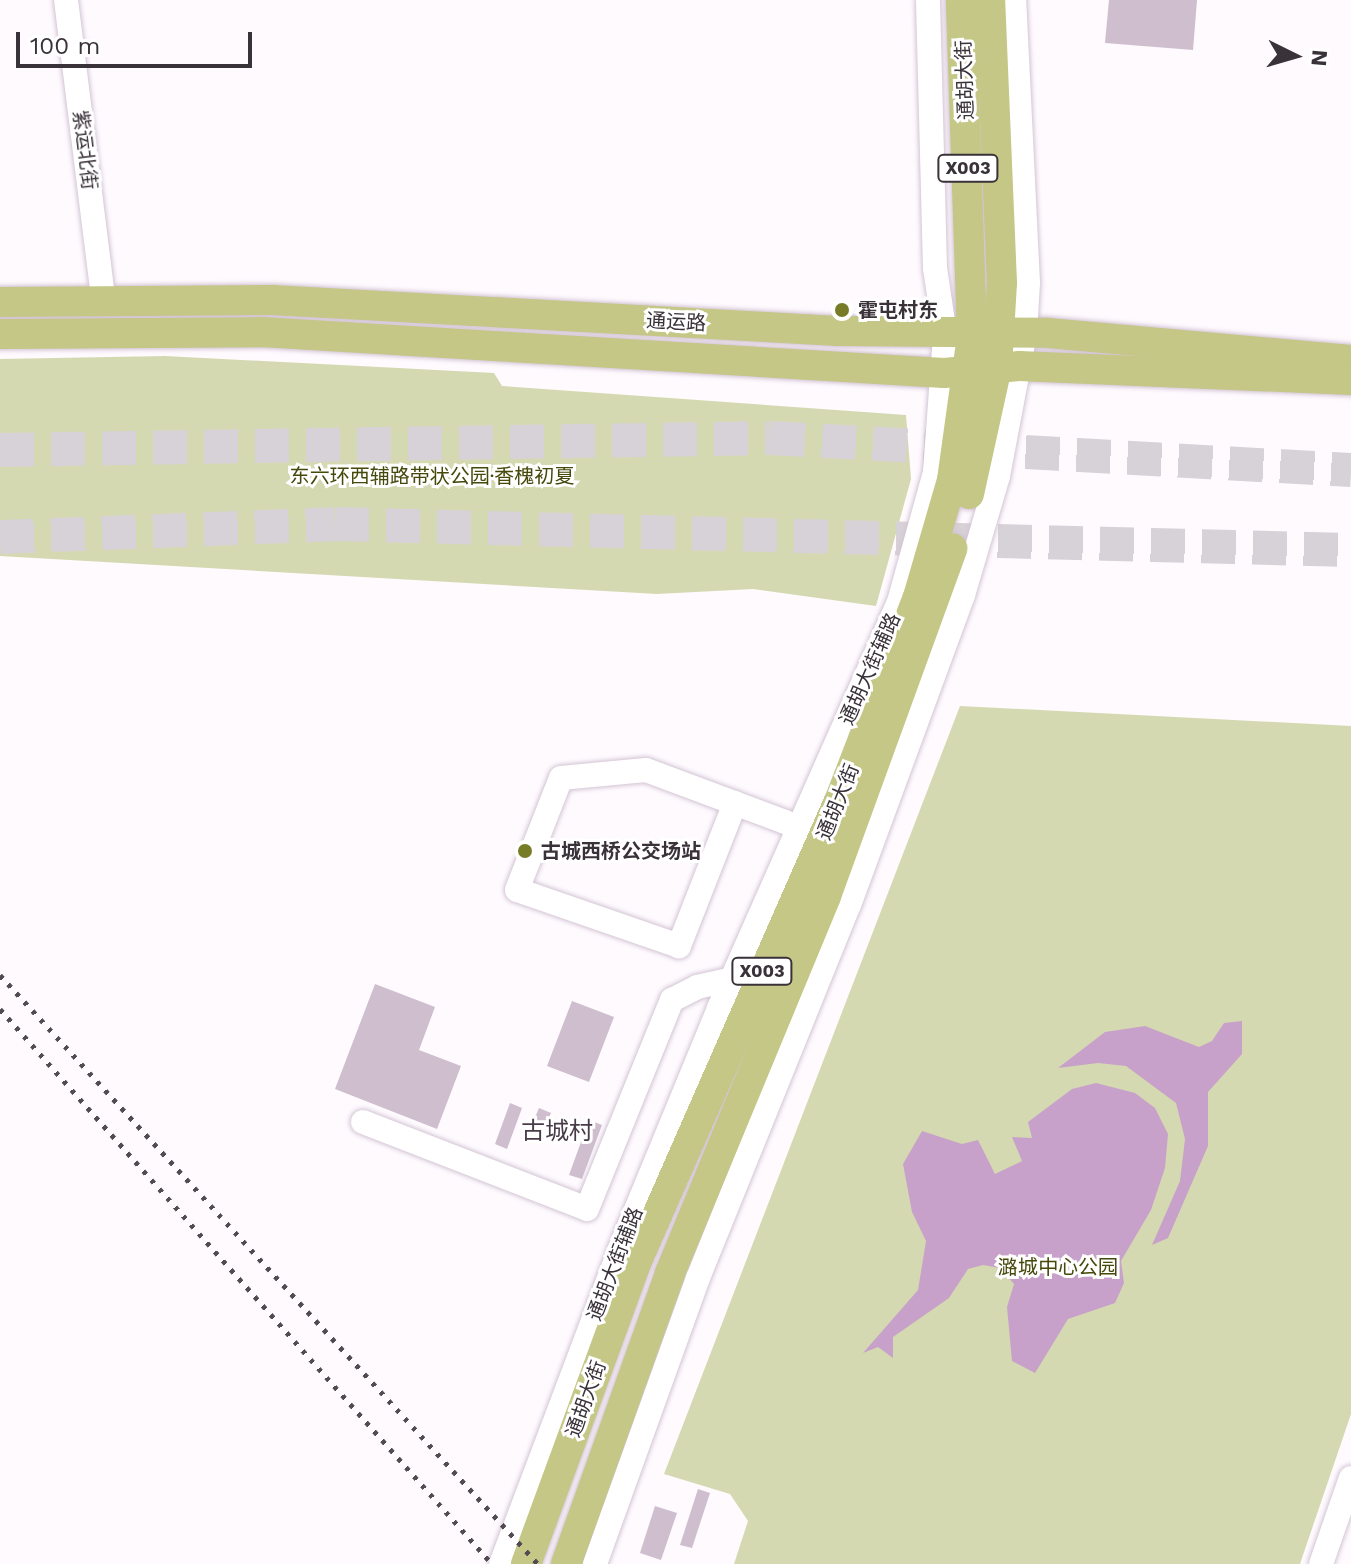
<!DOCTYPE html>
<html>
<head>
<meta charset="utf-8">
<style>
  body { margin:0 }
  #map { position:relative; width:1351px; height:1564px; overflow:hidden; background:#fefafe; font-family:"Work Sans","Noto Sans SC",sans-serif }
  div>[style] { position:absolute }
  .green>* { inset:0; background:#d5d9b1 }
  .water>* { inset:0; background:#c7a1c9 }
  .building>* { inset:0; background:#cebece }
  .highway-tunnel>* { height:34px; margin-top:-17px; transform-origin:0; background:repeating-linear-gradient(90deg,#d7d2d7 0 34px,transparent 0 51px) }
  .roads { filter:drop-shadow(0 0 2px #d3c4d4) drop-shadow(0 0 2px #d3c4d4) }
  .minor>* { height:24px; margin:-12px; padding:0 12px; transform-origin:12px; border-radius:12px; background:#fff }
  .major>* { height:30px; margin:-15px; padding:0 15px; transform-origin:15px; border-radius:15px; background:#c4c785 }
  .rail>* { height:5px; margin-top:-2.5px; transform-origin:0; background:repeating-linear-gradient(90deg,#524c52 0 4px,transparent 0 12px) }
  .dots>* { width:22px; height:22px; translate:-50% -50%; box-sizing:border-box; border:4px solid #fff; border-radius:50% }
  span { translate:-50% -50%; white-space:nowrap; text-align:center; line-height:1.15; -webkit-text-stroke:6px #fff; paint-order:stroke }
  .shield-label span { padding:2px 6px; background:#fff; border:2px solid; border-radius:6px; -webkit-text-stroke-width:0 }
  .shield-label { font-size:18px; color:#393239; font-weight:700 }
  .street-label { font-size:20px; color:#393239 }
  .poi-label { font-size:20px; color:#393239; font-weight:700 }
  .left { translate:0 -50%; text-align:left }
  .park-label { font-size:20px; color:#46490b }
  .quarter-label { font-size:24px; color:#493c49 }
  .north { position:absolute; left:1255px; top:16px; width:80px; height:80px; -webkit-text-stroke:6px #fff; paint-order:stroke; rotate:95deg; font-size:22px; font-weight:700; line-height:32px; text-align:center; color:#393239 }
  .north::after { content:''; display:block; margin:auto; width:28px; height:36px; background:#393239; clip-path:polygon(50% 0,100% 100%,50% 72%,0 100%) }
  .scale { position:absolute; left:16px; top:32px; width:236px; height:36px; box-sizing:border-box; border:4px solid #393239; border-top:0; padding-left:10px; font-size:24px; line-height:28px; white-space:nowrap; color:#393239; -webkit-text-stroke:6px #fff; paint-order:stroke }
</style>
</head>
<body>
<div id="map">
  <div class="green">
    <i style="clip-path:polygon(165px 356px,494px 373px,502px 386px,906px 415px,911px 479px,876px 606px,753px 589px,657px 594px,0 556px,0 359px)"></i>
    <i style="clip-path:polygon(960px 706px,1351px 726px,1351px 1414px,1300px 1564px,734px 1564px,748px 1521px,730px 1494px,664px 1474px)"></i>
  </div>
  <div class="water">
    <i style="clip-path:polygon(1242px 1021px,1242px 1054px,1208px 1092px,1208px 1146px,1168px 1238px,1152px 1245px,1180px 1181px,1185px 1139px,1176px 1103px,1126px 1066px,1098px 1063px,1058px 1068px,1105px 1032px,1145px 1026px,1199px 1047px,1212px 1041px,1224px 1023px)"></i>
    <i style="clip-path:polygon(1096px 1083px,1135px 1093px,1155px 1108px,1168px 1134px,1165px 1168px,1151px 1210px,1121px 1261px,1124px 1283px,1115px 1303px,1068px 1319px,1035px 1373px,1012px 1361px,1007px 1307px,1014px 1284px,1000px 1268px,983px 1265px,968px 1269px,949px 1298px,893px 1337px,893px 1358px,878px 1347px,863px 1353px,918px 1290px,926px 1241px,912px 1212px,903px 1164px,922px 1131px,962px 1144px,978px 1140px,995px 1174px,1022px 1161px,1012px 1137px,1032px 1138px,1028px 1122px,1072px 1089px)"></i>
  </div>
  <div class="building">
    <i style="clip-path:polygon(1109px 0,1197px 0,1193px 50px,1105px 43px)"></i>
    <i style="clip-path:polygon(375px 984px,435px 1007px,419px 1050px,461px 1066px,437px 1129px,335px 1089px)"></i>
    <i style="clip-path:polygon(572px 1001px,614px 1017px,589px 1082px,547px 1066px)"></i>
    <i style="clip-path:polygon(510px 1103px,522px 1108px,507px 1149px,495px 1144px)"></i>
    <i style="clip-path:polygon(539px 1108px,551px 1113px,545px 1127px,533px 1122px)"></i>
    <i style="clip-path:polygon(589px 1120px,602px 1125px,582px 1179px,569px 1175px)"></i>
    <i style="clip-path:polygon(698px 1489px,710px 1493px,692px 1548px,680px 1545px)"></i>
    <i style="clip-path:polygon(655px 1506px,677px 1513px,661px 1560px,640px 1553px)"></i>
  </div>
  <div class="highway-tunnel">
    <i style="left:0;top:450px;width:771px;rotate:-0.89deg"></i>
    <i style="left:771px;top:438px;width:581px;rotate:3.16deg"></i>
    <i style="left:0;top:537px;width:335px;rotate:-2.2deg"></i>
    <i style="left:335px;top:524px;width:1016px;rotate:1.47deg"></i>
  </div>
  <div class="roads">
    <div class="minor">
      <i style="left:66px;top:0;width:301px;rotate:82.9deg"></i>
      <i style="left:735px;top:803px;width:154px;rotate:111.4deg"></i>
      <i style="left:679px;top:946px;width:171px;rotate:-160.9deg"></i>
      <i style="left:517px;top:890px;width:120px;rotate:-68.6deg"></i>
      <i style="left:561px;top:778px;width:85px;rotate:-5.4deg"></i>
      <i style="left:646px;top:770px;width:148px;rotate:20.5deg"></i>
      <i style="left:785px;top:822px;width:30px;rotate:23deg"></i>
      <i style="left:363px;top:1122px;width:240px;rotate:21.2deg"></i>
      <i style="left:587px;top:1209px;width:226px;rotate:-67.9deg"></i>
      <i style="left:672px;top:1000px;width:28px;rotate:-27deg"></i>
      <i style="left:697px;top:987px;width:46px;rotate:-12.5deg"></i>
      <i style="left:501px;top:1564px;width:335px;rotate:-69.3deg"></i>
      <i style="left:619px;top:1251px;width:263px;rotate:-67.6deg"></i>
      <i style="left:719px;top:1008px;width:444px;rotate:-66.1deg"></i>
      <i style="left:899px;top:602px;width:135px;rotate:-74.5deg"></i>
      <i style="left:935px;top:472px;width:137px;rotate:-85.8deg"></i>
      <i style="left:945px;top:335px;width:68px;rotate:-98.5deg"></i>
      <i style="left:935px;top:268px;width:268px;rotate:-91.5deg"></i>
      <i style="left:595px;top:1564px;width:304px;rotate:-70.2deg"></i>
      <i style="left:698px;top:1278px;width:402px;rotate:-68deg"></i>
      <i style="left:849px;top:905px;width:330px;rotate:-69.8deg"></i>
      <i style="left:963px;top:595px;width:124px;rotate:-73.6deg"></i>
      <i style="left:998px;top:476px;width:146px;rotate:-79.3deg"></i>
      <i style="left:1025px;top:333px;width:50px;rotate:-86.6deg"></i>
      <i style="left:1028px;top:283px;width:283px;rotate:-92.8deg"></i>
      <i style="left:1321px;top:1564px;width:91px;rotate:-70.8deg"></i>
    </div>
    <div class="major">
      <i style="left:0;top:302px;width:272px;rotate:-0.4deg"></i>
      <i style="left:272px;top:300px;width:567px;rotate:3.13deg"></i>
      <i style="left:838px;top:331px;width:210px;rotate:0.5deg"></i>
      <i style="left:1048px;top:333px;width:304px;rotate:5.1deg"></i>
      <i style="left:0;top:334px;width:261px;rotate:-0.4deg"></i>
      <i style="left:261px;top:332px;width:684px;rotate:3.44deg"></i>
      <i style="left:944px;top:373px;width:75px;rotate:-5.3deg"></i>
      <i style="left:1019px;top:366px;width:332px;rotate:2.4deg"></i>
      <i style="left:969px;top:494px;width:130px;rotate:-77.6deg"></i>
      <i style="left:997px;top:367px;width:84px;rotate:-86.6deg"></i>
      <i style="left:1002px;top:283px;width:283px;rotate:-92.4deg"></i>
      <i style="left:526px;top:1564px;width:323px;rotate:-69.9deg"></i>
      <i style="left:637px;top:1261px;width:499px;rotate:-66.3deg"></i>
      <i style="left:838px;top:804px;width:222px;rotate:-68.9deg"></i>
      <i style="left:918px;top:597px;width:122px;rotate:-73.8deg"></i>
      <i style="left:952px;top:480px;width:145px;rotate:-82.1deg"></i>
      <i style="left:972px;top:336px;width:336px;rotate:-91.9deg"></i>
      <i style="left:566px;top:1564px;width:309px;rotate:-70.3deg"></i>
      <i style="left:670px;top:1273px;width:408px;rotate:-67.5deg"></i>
      <i style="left:826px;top:896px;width:370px;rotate:-70deg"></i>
    </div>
  </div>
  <div class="rail">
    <i style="left:0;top:975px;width:798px;rotate:47.59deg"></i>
    <i style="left:0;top:1009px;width:742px;rotate:48.44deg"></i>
  </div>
  <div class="dots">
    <i style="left:842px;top:310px;background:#787c26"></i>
    <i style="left:525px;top:851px;background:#787c26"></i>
  </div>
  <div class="shield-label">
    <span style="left:968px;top:168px">X003</span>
    <span style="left:762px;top:971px">X003</span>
  </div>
  <div class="street-label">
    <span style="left:965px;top:80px;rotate:-92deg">通胡大街</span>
    <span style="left:85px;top:150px;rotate:83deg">紫运北街</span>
    <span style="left:676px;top:322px;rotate:3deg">通运路</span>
    <span style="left:870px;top:669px;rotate:-66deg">通胡大街辅路</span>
    <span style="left:838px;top:802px;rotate:-68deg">通胡大街</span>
    <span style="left:615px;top:1264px;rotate:-69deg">通胡大街辅路</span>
    <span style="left:586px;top:1399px;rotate:-70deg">通胡大街</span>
  </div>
  <div class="poi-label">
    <span class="left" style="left:858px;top:310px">霍屯村东</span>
    <span class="left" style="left:541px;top:851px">古城西桥公交场站</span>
  </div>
  <div class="park-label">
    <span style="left:432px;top:476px">东六环西辅路带状公园·香槐初夏</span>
    <span style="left:1058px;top:1267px">潞城中心公园</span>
  </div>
  <div class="quarter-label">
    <span style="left:557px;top:1132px">古城村</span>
  </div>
  <div class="north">N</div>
  <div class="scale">100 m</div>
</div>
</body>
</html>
